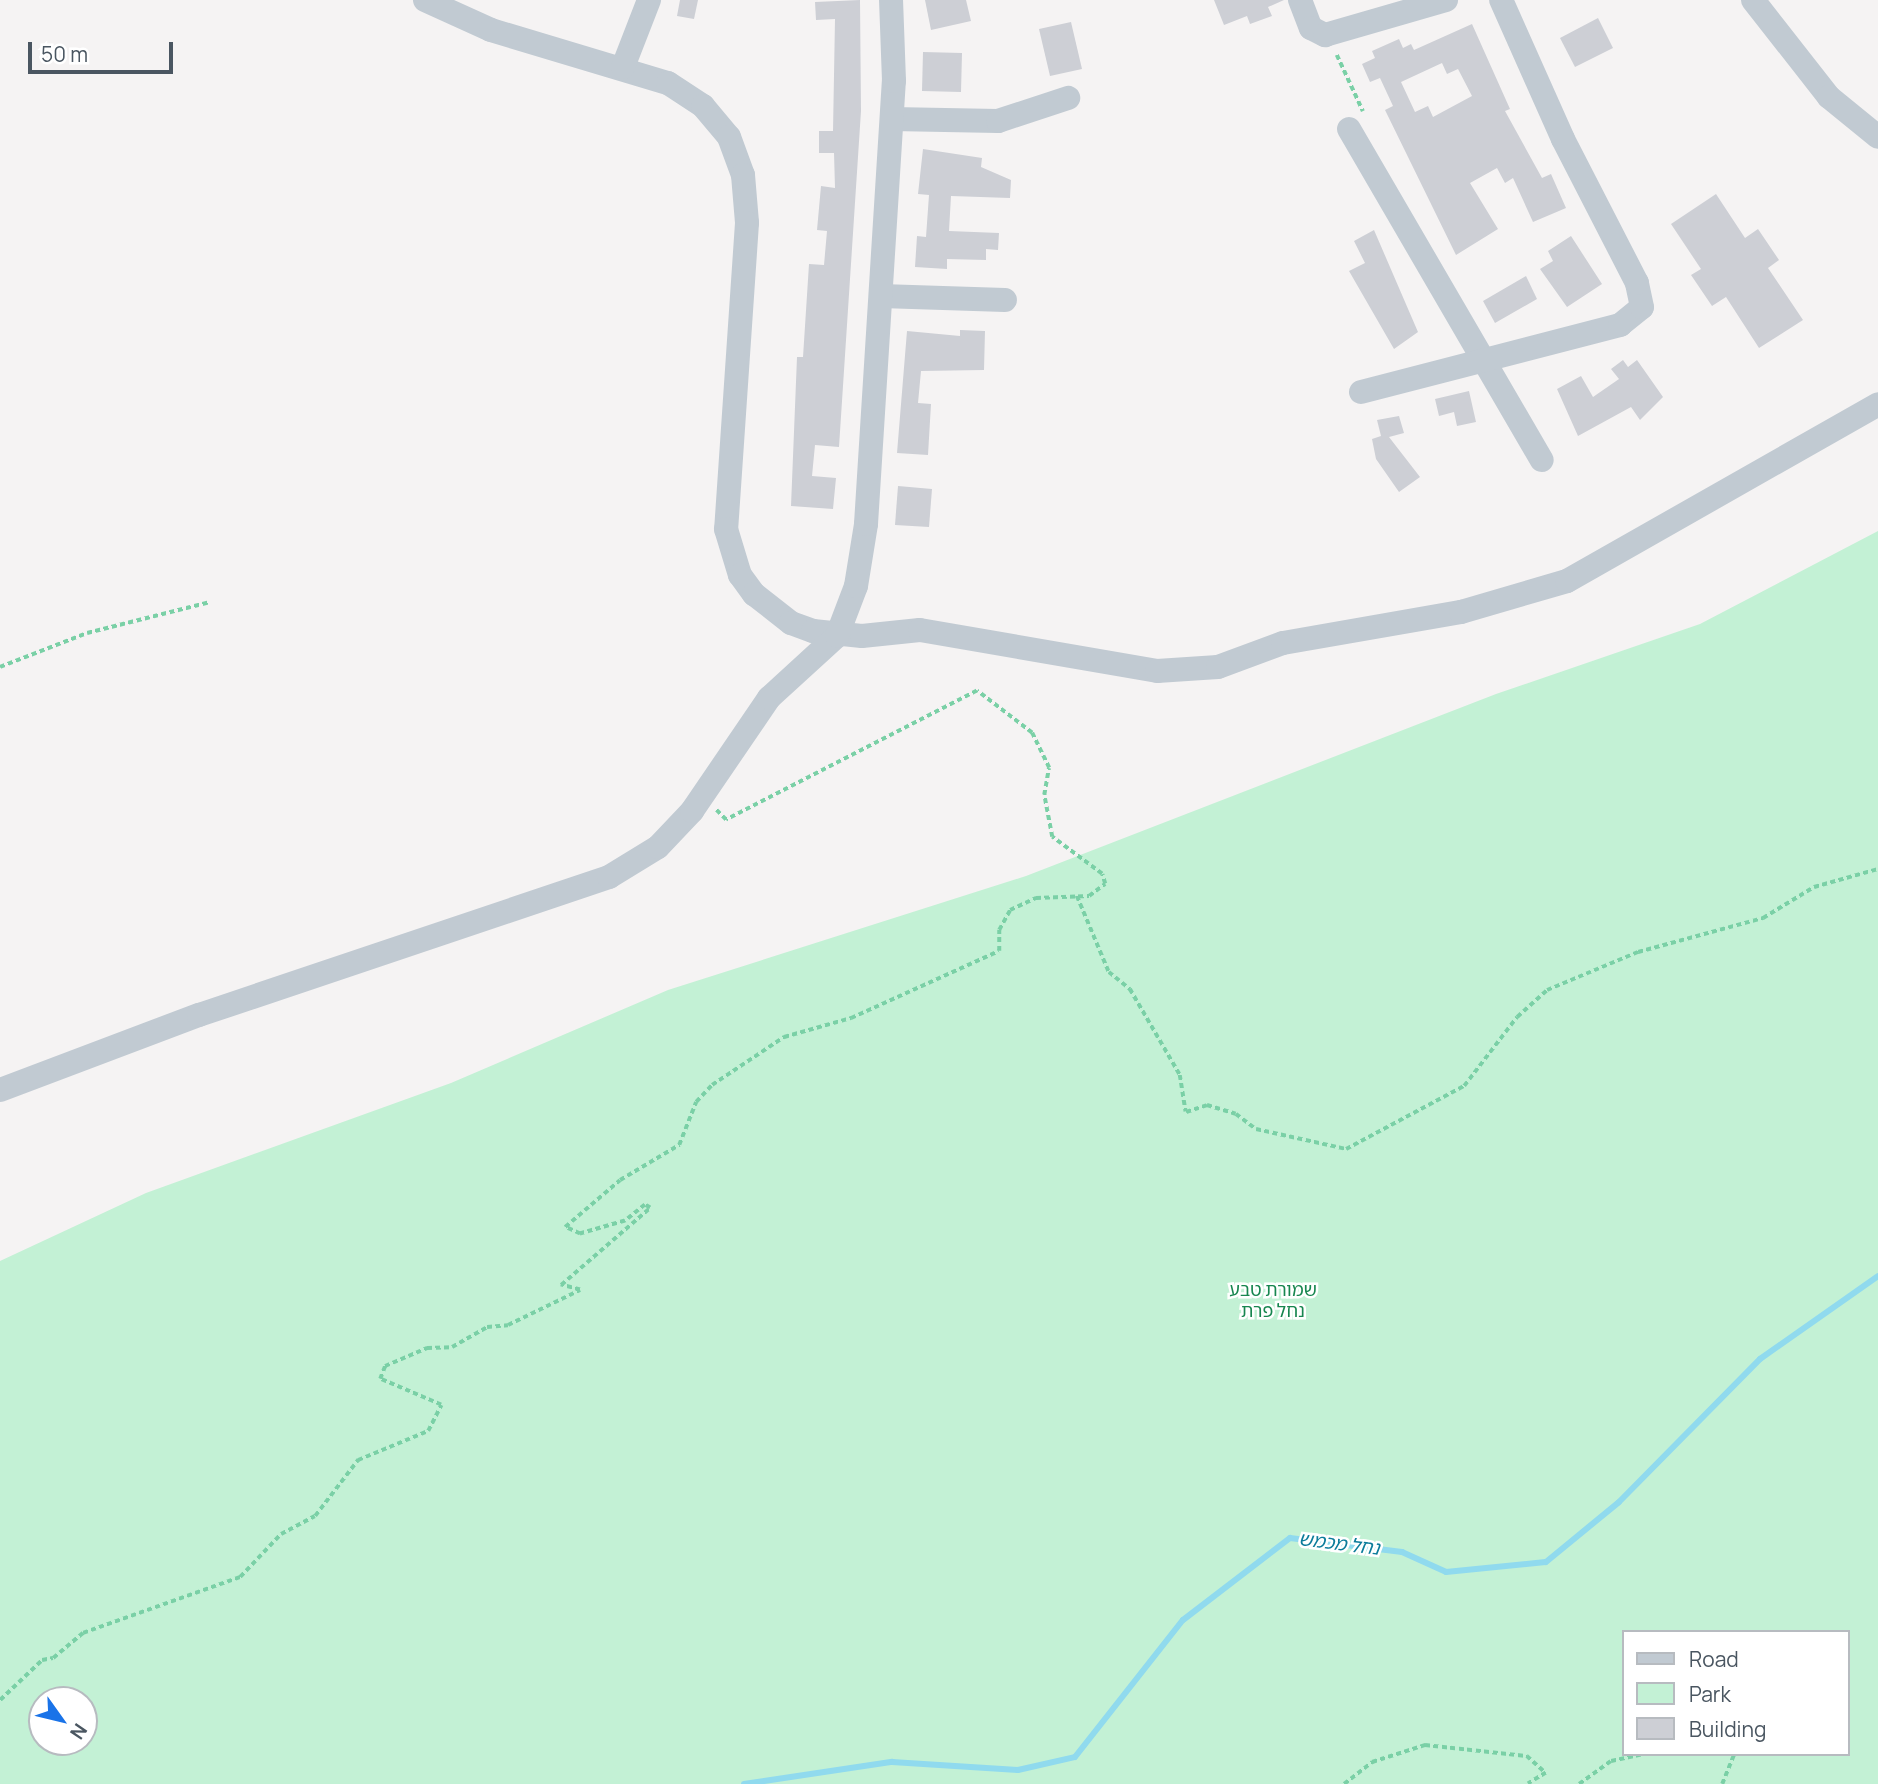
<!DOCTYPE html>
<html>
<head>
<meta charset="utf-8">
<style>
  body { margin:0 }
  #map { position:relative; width:1878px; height:1784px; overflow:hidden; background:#f5f3f3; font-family:Manrope,"Noto Sans Hebrew",sans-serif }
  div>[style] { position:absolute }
  .green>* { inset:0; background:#c3f1d5 }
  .stream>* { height:6px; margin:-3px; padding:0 3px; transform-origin:3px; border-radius:3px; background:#90daee }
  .building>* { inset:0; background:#cdcfd5 }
  .path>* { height:3.5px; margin-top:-1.75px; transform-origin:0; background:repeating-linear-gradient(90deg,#7ad0a6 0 5px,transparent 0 8.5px) }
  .minor>* { height:24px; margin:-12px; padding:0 12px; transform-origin:12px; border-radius:12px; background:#c1cad2 }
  span { translate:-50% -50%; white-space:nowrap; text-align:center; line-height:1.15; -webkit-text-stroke:5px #fff; paint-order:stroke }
  .park-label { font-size:18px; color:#17864f }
  .water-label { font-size:19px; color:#0c7c9b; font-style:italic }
  .legend { position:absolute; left:1622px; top:1630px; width:228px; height:126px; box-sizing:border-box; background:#fff; border:2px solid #b7bbc0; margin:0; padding:9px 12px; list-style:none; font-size:21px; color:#4a5661 }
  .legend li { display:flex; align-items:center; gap:14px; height:35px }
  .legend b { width:35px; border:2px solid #b7bbc0 }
  .north { position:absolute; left:28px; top:1686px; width:70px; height:70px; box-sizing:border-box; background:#fff; border:2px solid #b7bbc0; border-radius:50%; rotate:124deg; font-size:19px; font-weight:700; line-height:28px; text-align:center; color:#4a5661 }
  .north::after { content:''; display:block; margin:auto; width:24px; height:32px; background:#1a73e8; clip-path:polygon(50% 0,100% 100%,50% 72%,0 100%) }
  .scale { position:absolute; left:28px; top:42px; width:145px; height:32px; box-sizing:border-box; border:4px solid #4a5661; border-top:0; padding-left:9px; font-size:21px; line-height:24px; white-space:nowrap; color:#4a5661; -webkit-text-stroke:5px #fff; paint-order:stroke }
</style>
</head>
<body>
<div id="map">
  <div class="green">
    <i style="clip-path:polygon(evenodd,1878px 531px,1878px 1784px,0 1784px,0 1261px,146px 1193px,451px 1083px,668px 990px,1026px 876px,1496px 694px,1700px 624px,1878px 531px,1624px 1632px,1848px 1632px,1848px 1754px,1624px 1754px,1624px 1632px,1878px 531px,42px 1700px,84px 1700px,84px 1742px,42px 1742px,42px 1700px)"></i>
  </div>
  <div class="stream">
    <i style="left:744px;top:1784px;width:150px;rotate:-8.5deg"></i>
    <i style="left:892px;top:1762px;width:126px;rotate:3.6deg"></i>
    <i style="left:1018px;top:1770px;width:58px;rotate:-12.8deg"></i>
    <i style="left:1075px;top:1757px;width:174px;rotate:-51.8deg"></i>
    <i style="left:1183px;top:1620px;width:135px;rotate:-37.5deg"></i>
    <i style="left:1290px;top:1538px;width:113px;rotate:7.1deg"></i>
    <i style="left:1402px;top:1552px;width:48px;rotate:24.4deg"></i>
    <i style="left:1446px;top:1572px;width:100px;rotate:-5.7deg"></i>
    <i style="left:1546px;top:1562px;width:94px;rotate:-39.4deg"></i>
    <i style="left:1619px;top:1502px;width:201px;rotate:-45.4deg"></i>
    <i style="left:1760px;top:1359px;width:144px;rotate:-35.1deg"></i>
  </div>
  <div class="building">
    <i style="clip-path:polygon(680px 0,698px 0,694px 19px,677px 16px)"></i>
    <i style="clip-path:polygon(860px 0,861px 111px,839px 447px,815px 445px,812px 476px,836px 478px,833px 509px,791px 506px,797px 357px,803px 357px,809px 264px,824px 265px,827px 231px,817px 230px,821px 186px,835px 188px,834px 153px,819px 153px,819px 131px,833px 131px,835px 19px,816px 20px,815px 2px)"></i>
    <i style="clip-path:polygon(925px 0,966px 0,971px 21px,931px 30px)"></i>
    <i style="clip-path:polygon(1214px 0,1284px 0,1268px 7px,1272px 16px,1250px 24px,1247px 16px,1224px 25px)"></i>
    <i style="clip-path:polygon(1598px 18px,1613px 48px,1575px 67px,1560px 38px)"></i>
    <i style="clip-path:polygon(1071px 22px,1082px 69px,1050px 76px,1039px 29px)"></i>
    <i style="clip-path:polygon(evenodd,1472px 24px,1510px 109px,1505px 111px,1542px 178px,1551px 174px,1566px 208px,1533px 222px,1513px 178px,1505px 183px,1497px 168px,1470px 183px,1498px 229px,1456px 255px,1385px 110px,1393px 106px,1380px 78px,1370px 82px,1362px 64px,1375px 58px,1372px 51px,1399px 39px,1403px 48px,1411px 44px,1414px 50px,1472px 24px,1442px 63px,1447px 74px,1458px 69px,1472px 96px,1433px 117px,1428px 106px,1415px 112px,1401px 82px,1442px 63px)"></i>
    <i style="clip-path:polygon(923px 52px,962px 53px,961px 92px,922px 91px)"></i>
    <i style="clip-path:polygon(923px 149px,982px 158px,981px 167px,1011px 180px,1010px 198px,951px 196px,949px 231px,999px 233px,998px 250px,986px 249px,986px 260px,947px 259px,947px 269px,915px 267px,917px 236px,926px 237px,929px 195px,918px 194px)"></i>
    <i style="clip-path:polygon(1716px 194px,1745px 238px,1758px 229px,1779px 260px,1768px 268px,1803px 320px,1759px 348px,1726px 297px,1712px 306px,1691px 275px,1701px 269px,1671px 224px)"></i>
    <i style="clip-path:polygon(1374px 230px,1418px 332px,1394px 349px,1349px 271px,1365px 263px,1354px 241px)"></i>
    <i style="clip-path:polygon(1571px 236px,1602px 284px,1567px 307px,1540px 269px,1553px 261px,1548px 251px)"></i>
    <i style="clip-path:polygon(1526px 276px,1537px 299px,1495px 323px,1483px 301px)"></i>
    <i style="clip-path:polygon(960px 330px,985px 331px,984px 370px,921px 371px,918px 403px,931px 404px,928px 455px,897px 453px,907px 331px,960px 336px)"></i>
    <i style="clip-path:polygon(1623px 360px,1628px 367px,1637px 360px,1663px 397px,1640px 420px,1631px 407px,1578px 436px,1557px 389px,1581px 376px,1593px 397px,1619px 379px,1611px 369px)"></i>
    <i style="clip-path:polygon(1469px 391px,1476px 422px,1457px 426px,1454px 412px,1439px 416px,1435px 399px)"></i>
    <i style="clip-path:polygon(1399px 416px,1404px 433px,1389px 437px,1420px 477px,1399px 492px,1376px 459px,1372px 439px,1381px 436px,1377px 420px)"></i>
    <i style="clip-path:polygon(898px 486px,932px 489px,929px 527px,895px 525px)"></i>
  </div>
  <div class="path">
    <i style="left:1337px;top:55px;width:62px;rotate:65.1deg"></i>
    <i style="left:0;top:667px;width:93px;rotate:-21.3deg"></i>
    <i style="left:87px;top:633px;width:127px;rotate:-14.1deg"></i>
    <i style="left:1077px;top:896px;width:82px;rotate:67.2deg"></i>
    <i style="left:1109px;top:972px;width:27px;rotate:39deg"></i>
    <i style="left:1130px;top:989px;width:99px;rotate:59.8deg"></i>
    <i style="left:1180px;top:1075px;width:37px;rotate:81deg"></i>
    <i style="left:1186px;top:1112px;width:22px;rotate:-18deg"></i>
    <i style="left:1207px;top:1105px;width:30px;rotate:17deg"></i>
    <i style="left:1236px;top:1114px;width:25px;rotate:37deg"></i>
    <i style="left:1256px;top:1129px;width:92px;rotate:12.5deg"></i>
    <i style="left:1346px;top:1149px;width:134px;rotate:-28.1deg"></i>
    <i style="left:1464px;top:1086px;width:87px;rotate:-52.5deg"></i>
    <i style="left:1517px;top:1017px;width:40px;rotate:-42deg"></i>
    <i style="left:1547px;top:990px;width:99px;rotate:-22.7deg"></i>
    <i style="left:1638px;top:952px;width:130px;rotate:-15.2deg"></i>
    <i style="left:1763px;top:918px;width:60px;rotate:-31.3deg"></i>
    <i style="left:1814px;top:887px;width:66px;rotate:-15.7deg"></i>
    <i style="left:0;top:1700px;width:58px;rotate:-43.6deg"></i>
    <i style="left:42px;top:1660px;width:11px;rotate:-10deg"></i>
    <i style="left:53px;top:1658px;width:39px;rotate:-40deg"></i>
    <i style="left:83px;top:1633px;width:167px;rotate:-19.6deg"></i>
    <i style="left:240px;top:1577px;width:59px;rotate:-46.4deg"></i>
    <i style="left:281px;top:1534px;width:38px;rotate:-28deg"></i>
    <i style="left:315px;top:1516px;width:71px;rotate:-52.5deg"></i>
    <i style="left:358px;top:1460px;width:76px;rotate:-22.5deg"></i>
    <i style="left:428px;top:1431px;width:29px;rotate:-63deg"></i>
    <i style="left:441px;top:1405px;width:66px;rotate:-156.9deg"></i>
    <i style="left:380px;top:1379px;width:14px;rotate:-69deg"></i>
    <i style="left:385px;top:1366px;width:46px;rotate:-23.2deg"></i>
    <i style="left:427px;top:1348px;width:25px;rotate:-2deg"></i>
    <i style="left:452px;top:1347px;width:40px;rotate:-29.7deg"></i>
    <i style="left:487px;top:1327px;width:21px;rotate:-5deg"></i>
    <i style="left:508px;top:1325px;width:80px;rotate:-25.9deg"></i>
    <i style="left:580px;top:1290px;width:20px;rotate:-165deg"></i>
    <i style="left:561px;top:1285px;width:118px;rotate:-40.9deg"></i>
    <i style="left:650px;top:1208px;width:6px;rotate:-149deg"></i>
    <i style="left:645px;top:1205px;width:26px;rotate:141deg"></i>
    <i style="left:625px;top:1221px;width:47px;rotate:163.9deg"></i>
    <i style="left:580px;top:1234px;width:17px;rotate:-155deg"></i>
    <i style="left:565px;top:1227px;width:72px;rotate:-40.5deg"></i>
    <i style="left:620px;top:1180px;width:69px;rotate:-30.7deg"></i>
    <i style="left:679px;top:1145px;width:46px;rotate:-68.4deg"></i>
    <i style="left:696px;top:1102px;width:23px;rotate:-47deg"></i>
    <i style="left:712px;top:1085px;width:87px;rotate:-33.7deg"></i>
    <i style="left:784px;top:1037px;width:70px;rotate:-15.8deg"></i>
    <i style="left:851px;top:1018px;width:162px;rotate:-24.4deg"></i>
    <i style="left:999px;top:951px;width:21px;rotate:-90deg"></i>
    <i style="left:999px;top:930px;width:23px;rotate:-61deg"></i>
    <i style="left:1010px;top:910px;width:29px;rotate:-25deg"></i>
    <i style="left:1036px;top:898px;width:53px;rotate:-2.2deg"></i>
    <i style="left:1089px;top:896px;width:20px;rotate:-37deg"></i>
    <i style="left:1105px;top:884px;width:10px;rotate:-107deg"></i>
    <i style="left:1102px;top:874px;width:62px;rotate:-143.5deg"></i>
    <i style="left:1052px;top:837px;width:43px;rotate:-100.8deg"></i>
    <i style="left:1044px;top:795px;width:27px;rotate:-80deg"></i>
    <i style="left:1049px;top:768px;width:39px;rotate:-116deg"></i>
    <i style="left:1032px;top:733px;width:69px;rotate:-142.6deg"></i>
    <i style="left:977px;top:691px;width:282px;rotate:152.8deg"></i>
    <i style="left:726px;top:820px;width:14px;rotate:-135deg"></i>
    <i style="left:1344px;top:1784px;width:36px;rotate:-38deg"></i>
    <i style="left:1372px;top:1762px;width:56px;rotate:-17.8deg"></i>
    <i style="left:1425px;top:1745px;width:103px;rotate:6.2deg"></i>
    <i style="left:1527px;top:1756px;width:25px;rotate:42deg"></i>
    <i style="left:1546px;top:1773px;width:21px;rotate:149deg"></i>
    <i style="left:1579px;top:1784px;width:39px;rotate:-36deg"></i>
    <i style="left:1611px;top:1761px;width:33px;rotate:-12deg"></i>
    <i style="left:1722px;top:1784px;width:32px;rotate:-68deg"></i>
  </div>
  <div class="minor">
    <i style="left:425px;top:0;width:72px;rotate:24.4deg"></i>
    <i style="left:491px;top:30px;width:185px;rotate:16.7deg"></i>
    <i style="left:668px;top:83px;width:42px;rotate:33.3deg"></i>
    <i style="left:703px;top:106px;width:40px;rotate:50deg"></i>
    <i style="left:729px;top:137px;width:40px;rotate:69.8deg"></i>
    <i style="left:743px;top:175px;width:48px;rotate:85.2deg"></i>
    <i style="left:747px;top:223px;width:307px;rotate:93.9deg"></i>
    <i style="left:726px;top:529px;width:48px;rotate:73.1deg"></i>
    <i style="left:740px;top:575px;width:24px;rotate:54deg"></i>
    <i style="left:754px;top:594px;width:47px;rotate:38.1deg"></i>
    <i style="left:791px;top:623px;width:23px;rotate:20deg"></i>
    <i style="left:813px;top:631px;width:49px;rotate:5.8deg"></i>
    <i style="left:862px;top:636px;width:58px;rotate:-5.9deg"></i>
    <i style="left:920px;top:630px;width:241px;rotate:9.8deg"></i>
    <i style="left:1157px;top:671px;width:61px;rotate:-3.8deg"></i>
    <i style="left:1218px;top:667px;width:69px;rotate:-20.3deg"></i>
    <i style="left:1283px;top:643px;width:181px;rotate:-9.9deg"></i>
    <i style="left:1461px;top:612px;width:110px;rotate:-16.3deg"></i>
    <i style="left:1567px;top:581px;width:358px;rotate:-29.6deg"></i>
    <i style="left:1300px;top:0;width:30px;rotate:69deg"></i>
    <i style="left:1311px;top:28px;width:16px;rotate:27deg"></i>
    <i style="left:1325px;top:35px;width:126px;rotate:-16.1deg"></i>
    <i style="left:1753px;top:0;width:123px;rotate:51.9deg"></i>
    <i style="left:1829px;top:97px;width:63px;rotate:39.2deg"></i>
    <i style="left:623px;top:67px;width:72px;rotate:-68.8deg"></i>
    <i style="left:892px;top:119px;width:106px;rotate:1.1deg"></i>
    <i style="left:998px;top:121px;width:74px;rotate:-18.2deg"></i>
    <i style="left:1349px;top:129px;width:383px;rotate:59.8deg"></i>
    <i style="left:881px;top:296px;width:124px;rotate:1.8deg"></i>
    <i style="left:1361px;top:392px;width:268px;rotate:-14.5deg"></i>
    <i style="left:1620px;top:325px;width:28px;rotate:-39deg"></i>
    <i style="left:1642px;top:307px;width:25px;rotate:-102deg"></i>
    <i style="left:1637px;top:283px;width:162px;rotate:-117.2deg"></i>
    <i style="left:1563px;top:139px;width:152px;rotate:-114deg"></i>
    <i style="left:0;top:1090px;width:213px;rotate:-20.7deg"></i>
    <i style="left:199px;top:1015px;width:433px;rotate:-18.6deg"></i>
    <i style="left:609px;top:877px;width:57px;rotate:-31.5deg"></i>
    <i style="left:658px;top:847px;width:50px;rotate:-46.6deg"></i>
    <i style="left:692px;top:811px;width:137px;rotate:-55.7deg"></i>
    <i style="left:769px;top:698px;width:92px;rotate:-42.4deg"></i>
    <i style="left:837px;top:636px;width:53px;rotate:-69.2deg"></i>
    <i style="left:856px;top:586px;width:63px;rotate:-80.8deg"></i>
    <i style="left:866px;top:524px;width:444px;rotate:-86.4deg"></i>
    <i style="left:894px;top:81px;width:81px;rotate:-92.1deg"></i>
  </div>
  <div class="park-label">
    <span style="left:1273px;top:1300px">שמורת טבע<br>נחל פרת</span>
  </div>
  <div class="water-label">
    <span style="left:1339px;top:1544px;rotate:7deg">נחל מכמש</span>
  </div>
  <ul class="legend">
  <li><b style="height:9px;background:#c1cad2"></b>Road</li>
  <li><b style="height:19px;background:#c3f1d5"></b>Park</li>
  <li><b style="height:19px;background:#cdcfd5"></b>Building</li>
  </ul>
  <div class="north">N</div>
  <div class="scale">50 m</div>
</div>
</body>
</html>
